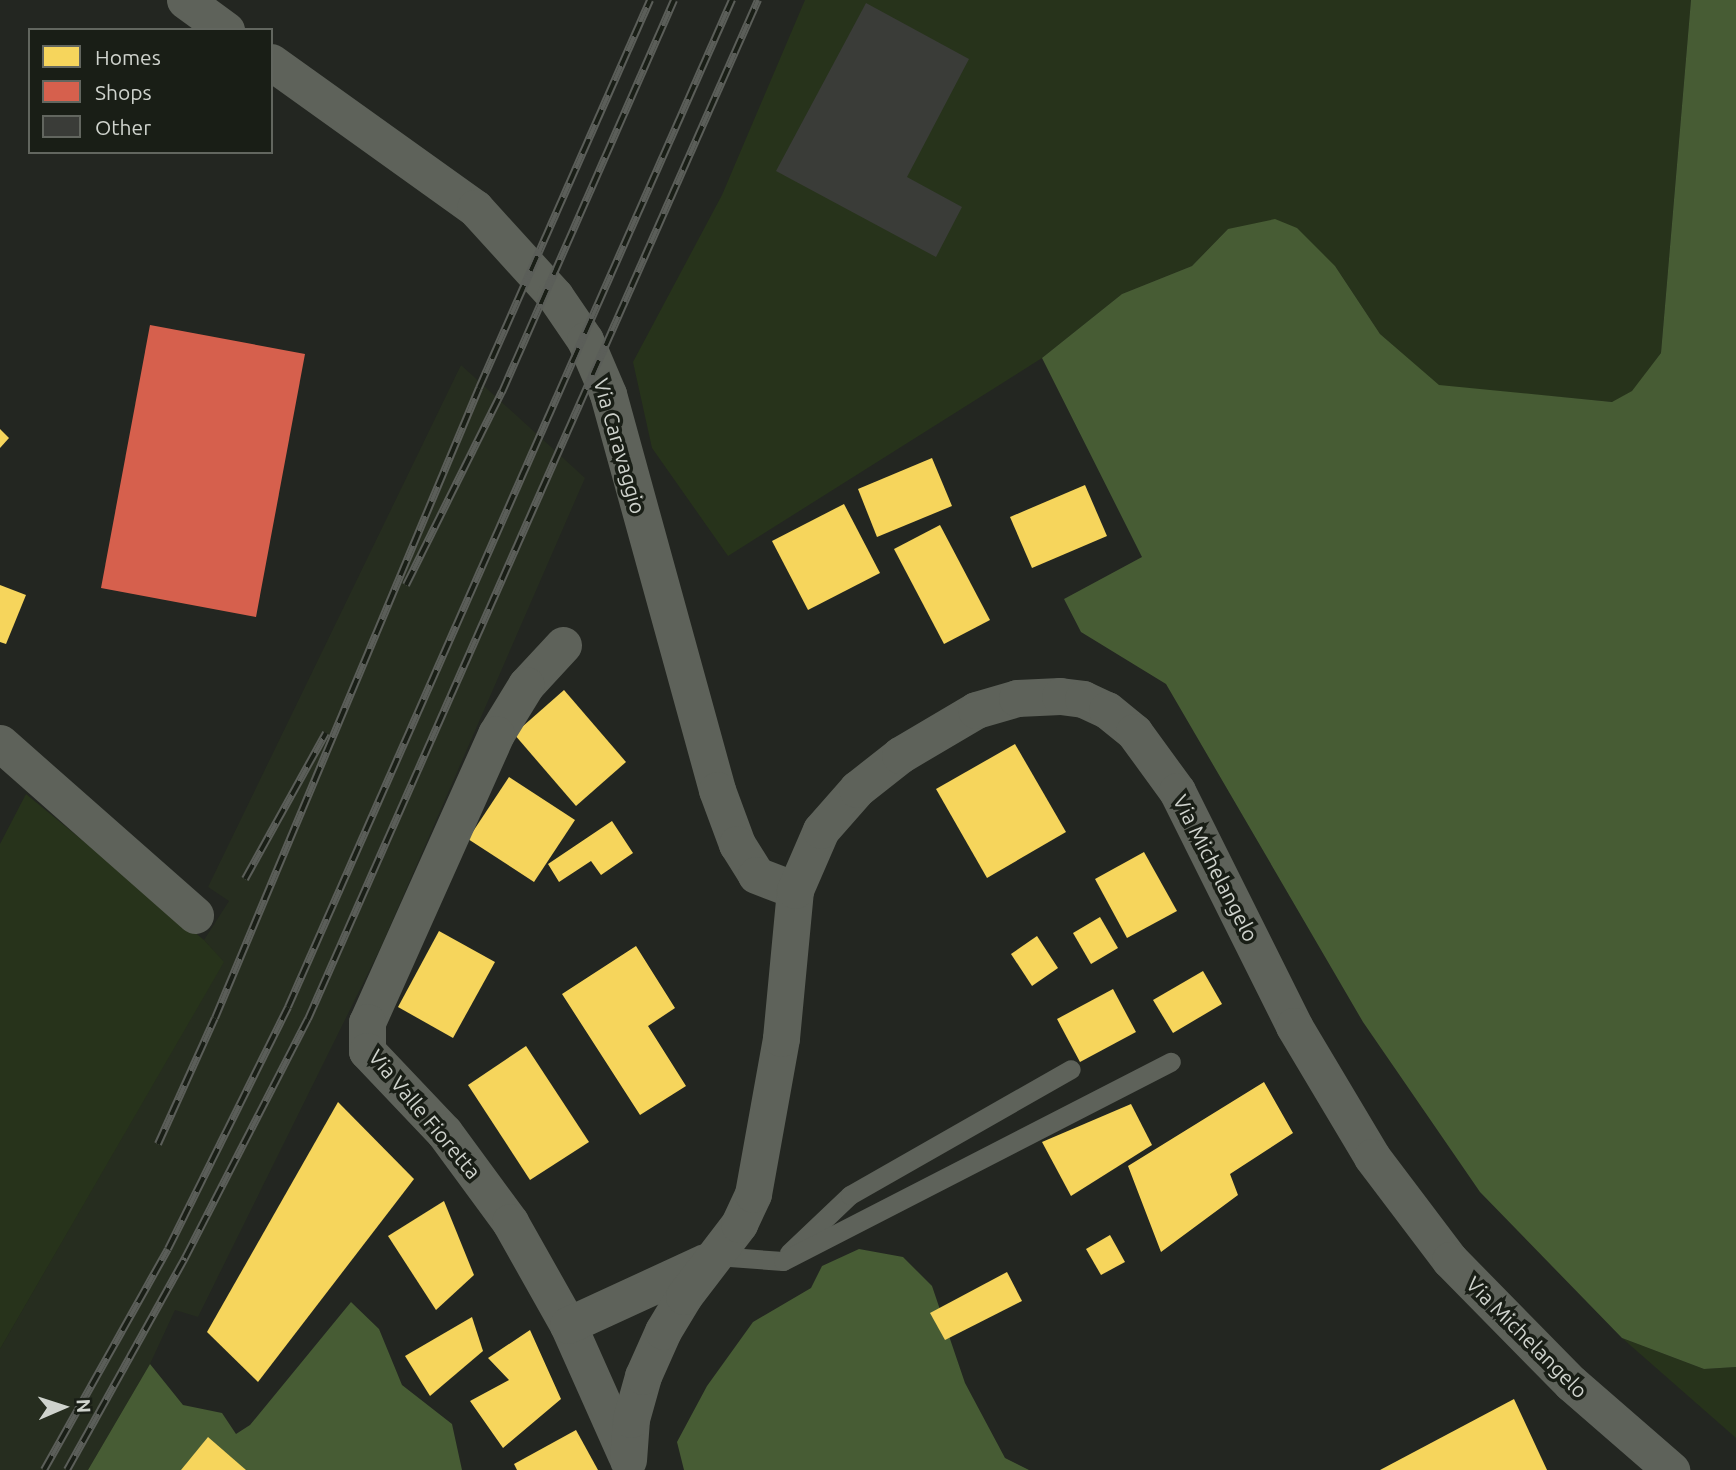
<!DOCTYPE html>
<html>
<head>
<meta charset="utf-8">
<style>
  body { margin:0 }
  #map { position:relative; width:1736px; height:1470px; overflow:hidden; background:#232621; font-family:Ubuntu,sans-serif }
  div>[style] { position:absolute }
  .built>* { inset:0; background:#262d1f }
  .green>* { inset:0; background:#27331b }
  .forest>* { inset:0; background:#475c34 }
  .homes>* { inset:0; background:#f6d55c }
  .shops>* { inset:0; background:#d6604d }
  .building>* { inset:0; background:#3a3c38 }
  .service>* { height:19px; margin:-9.5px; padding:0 9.5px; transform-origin:9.5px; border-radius:9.5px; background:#5e625a }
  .minor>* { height:37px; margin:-18.5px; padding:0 18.5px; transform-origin:18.5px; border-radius:18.5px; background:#5e625a }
  .rail>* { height:8px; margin-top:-4px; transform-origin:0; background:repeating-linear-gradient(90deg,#191e16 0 16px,#5b5e59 0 32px); box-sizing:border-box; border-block:2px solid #5b5e59 }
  span { translate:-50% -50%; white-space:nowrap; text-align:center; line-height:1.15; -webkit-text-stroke:7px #191e16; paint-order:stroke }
  .street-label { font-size:21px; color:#cfd3cd }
  .legend { position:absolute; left:28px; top:28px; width:245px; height:126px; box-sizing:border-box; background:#191e16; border:2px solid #62665f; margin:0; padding:9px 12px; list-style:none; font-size:21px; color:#cfd3cd }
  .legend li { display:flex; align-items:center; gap:14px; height:35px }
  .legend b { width:35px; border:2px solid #62665f }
  .north { position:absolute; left:28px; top:1372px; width:70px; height:70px; -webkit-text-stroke:5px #191e16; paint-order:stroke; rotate:87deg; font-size:19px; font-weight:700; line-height:28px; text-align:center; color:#cfd3cd }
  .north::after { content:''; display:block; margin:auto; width:24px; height:32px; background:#cfd3cd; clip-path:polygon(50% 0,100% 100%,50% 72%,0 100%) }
</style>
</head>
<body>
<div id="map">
  <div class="built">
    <i style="clip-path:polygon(461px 365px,585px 478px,381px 947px,198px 1317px,175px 1310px,150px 1364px,88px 1470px,0 1470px,0 1349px,223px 962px,204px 940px,229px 901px,208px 887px)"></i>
  </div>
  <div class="green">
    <i style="clip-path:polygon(805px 0,1691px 0,1661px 353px,1633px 391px,1613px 402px,1439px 386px,1380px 334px,1335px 266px,1228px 229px,1192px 266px,1122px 294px,1042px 358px,728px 556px,652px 448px,633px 362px,722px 195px)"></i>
    <i style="clip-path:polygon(26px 794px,204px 940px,224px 962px,0 1349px,0 844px)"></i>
    <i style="clip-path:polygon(1622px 1338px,1704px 1369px,1736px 1367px,1736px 1438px)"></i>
  </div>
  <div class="forest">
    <i style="clip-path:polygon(1691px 0,1736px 0,1736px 1367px,1704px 1369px,1622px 1338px,1480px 1192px,1363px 1022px,1166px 684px,1081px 632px,1064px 599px,1142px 557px,1042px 358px,1122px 294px,1192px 266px,1228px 229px,1275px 219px,1297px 228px,1335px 266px,1380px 334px,1439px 385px,1612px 402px,1632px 391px,1661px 353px)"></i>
    <i style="clip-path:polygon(859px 1249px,903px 1257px,932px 1286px,965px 1383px,1005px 1458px,1029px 1470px,684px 1470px,677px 1442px,707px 1386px,753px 1322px,811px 1288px,822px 1266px)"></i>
    <i style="clip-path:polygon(351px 1302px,379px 1329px,402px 1385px,452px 1424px,462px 1470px,88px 1470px,150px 1364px,183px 1405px,222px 1413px,236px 1434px,250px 1425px)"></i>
  </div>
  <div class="homes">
    <i style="clip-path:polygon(0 429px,9px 438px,0 448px)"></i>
    <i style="clip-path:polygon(932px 458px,952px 506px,877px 537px,858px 489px)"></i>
    <i style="clip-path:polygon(1085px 485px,1107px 536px,1032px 568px,1010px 517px)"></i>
    <i style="clip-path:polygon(844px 504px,880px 573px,808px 610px,772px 541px)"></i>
    <i style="clip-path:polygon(940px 525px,990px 620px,944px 644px,894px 549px)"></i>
    <i style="clip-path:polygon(0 585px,26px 595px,6px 644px,0 642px)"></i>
    <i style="clip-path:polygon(564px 690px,626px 762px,576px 806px,514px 734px)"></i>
    <i style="clip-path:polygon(1015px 744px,1066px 832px,987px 878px,936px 789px)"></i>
    <i style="clip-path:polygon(509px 777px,575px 820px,534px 882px,468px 839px)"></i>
    <i style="clip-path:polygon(612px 821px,633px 853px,601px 875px,591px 861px,559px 882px,548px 864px)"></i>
    <i style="clip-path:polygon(1144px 852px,1177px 911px,1127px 938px,1095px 879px)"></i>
    <i style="clip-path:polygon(1100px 917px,1118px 948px,1091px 964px,1073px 933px)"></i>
    <i style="clip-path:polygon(439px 931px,495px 962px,453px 1038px,398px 1007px)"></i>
    <i style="clip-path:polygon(1037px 936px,1058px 968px,1032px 986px,1011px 954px)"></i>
    <i style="clip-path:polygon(636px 946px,675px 1008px,648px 1026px,686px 1086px,640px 1115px,562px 994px)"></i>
    <i style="clip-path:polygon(1203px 971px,1222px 1004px,1173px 1033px,1153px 1000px)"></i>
    <i style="clip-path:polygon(1113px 989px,1136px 1032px,1080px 1062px,1057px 1019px)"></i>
    <i style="clip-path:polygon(526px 1046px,589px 1142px,530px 1180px,468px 1085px)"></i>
    <i style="clip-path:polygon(1264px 1082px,1293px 1133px,1230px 1174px,1238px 1195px,1161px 1252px,1128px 1166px)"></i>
    <i style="clip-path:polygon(338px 1102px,414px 1179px,258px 1382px,207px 1332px)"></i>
    <i style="clip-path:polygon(1131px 1104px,1152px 1145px,1071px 1196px,1042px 1142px)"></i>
    <i style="clip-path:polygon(444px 1201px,474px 1275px,436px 1310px,388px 1236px)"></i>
    <i style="clip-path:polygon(1110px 1235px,1125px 1262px,1101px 1275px,1086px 1249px)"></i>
    <i style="clip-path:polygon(1007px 1272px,1022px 1301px,945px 1340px,930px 1313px)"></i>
    <i style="clip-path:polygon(472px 1317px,483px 1351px,430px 1396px,405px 1356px)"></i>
    <i style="clip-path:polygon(530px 1330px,561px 1399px,503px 1448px,470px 1401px,509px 1380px,488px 1358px)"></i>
    <i style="clip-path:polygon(1514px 1399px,1547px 1470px,1380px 1470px)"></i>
    <i style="clip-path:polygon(576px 1430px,598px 1470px,517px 1470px,514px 1464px)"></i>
    <i style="clip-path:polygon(208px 1437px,246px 1470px,181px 1470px)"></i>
  </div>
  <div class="shops">
    <i style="clip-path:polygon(150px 325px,305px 354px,256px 617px,101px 588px)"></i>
  </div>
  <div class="building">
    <i style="clip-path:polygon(866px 3px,969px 59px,907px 177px,962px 207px,936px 257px,776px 171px)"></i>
  </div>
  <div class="service">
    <i style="left:789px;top:1253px;width:84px;rotate:-43.6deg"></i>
    <i style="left:850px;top:1195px;width:254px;rotate:-29.7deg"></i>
    <i style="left:716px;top:1256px;width:67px;rotate:4.3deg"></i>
    <i style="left:783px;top:1261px;width:436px;rotate:-27.2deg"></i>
  </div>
  <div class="minor">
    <i style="left:185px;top:0;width:51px;rotate:36.2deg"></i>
    <i style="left:271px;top:62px;width:251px;rotate:35.6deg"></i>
    <i style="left:475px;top:208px;width:119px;rotate:47.7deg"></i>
    <i style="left:555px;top:296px;width:53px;rotate:55.7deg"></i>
    <i style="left:585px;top:340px;width:59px;rotate:66.9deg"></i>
    <i style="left:608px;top:394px;width:411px;rotate:74.6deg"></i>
    <i style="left:717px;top:790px;width:58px;rotate:69.7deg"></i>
    <i style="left:737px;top:844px;width:36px;rotate:58deg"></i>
    <i style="left:756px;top:875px;width:42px;rotate:21deg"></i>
    <i style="left:563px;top:645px;width:54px;rotate:132.8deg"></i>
    <i style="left:526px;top:685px;width:57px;rotate:121.5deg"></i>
    <i style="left:496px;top:734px;width:316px;rotate:114.1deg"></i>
    <i style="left:367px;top:1022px;width:29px;rotate:90deg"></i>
    <i style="left:367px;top:1051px;width:112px;rotate:46.5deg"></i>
    <i style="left:444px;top:1132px;width:112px;rotate:53.7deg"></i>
    <i style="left:510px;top:1222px;width:118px;rotate:60.6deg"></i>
    <i style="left:568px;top:1325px;width:142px;rotate:66deg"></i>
    <i style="left:0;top:743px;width:260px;rotate:41.4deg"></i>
    <i style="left:568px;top:1325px;width:151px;rotate:-24.7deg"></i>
    <i style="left:628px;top:1460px;width:41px;rotate:-85.8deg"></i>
    <i style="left:631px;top:1419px;width:45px;rotate:-74.4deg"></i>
    <i style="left:643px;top:1376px;width:49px;rotate:-66deg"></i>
    <i style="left:663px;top:1331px;width:41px;rotate:-59deg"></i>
    <i style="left:684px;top:1296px;width:91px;rotate:-52.6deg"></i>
    <i style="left:739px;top:1224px;width:33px;rotate:-65deg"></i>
    <i style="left:753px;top:1194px;width:158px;rotate:-79.8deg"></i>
    <i style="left:781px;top:1038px;width:149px;rotate:-84.6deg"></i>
    <i style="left:795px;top:890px;width:65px;rotate:-66.6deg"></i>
    <i style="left:821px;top:830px;width:55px;rotate:-48.7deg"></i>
    <i style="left:857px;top:789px;width:55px;rotate:-38.3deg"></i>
    <i style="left:900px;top:755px;width:88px;rotate:-30.6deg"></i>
    <i style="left:976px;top:710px;width:43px;rotate:-16.3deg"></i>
    <i style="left:1017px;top:698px;width:43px;rotate:-2.7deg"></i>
    <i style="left:1060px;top:696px;width:23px;rotate:7deg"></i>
    <i style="left:1083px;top:699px;width:26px;rotate:25deg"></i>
    <i style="left:1107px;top:710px;width:35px;rotate:39deg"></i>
    <i style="left:1134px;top:732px;width:73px;rotate:53.9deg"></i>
    <i style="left:1177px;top:791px;width:263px;rotate:63.5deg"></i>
    <i style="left:1294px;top:1026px;width:152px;rotate:59.2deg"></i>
    <i style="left:1372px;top:1157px;width:129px;rotate:52.9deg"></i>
    <i style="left:1450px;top:1260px;width:173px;rotate:45.5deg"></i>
    <i style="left:1571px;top:1383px;width:133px;rotate:41deg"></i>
  </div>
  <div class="rail">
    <i style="left:406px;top:585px;width:216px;rotate:-63.6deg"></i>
    <i style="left:502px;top:392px;width:428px;rotate:-66.3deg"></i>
    <i style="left:245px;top:879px;width:167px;rotate:-61deg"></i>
    <i style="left:158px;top:1144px;width:138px;rotate:-65.7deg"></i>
    <i style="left:215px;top:1018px;width:683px;rotate:-67.26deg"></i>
    <i style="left:479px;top:388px;width:424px;rotate:-66.2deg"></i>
    <i style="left:44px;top:1470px;width:253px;rotate:-60.7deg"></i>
    <i style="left:168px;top:1249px;width:270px;rotate:-63.6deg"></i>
    <i style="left:288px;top:1007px;width:1101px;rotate:-66.21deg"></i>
    <i style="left:67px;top:1470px;width:243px;rotate:-60.9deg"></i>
    <i style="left:185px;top:1258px;width:269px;rotate:-62.8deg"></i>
    <i style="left:308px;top:1019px;width:1114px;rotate:-66.17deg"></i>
  </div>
  <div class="street-label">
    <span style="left:620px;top:446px;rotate:74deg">Via Caravaggio</span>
    <span style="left:1216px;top:868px;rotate:63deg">Via Michelangelo</span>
    <span style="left:425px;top:1114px;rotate:50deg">Via Valle Fioretta</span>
    <span style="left:1527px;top:1337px;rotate:45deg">Via Michelangelo</span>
  </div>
  <ul class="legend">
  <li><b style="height:19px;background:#f6d55c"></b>Homes</li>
  <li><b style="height:19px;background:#d6604d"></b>Shops</li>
  <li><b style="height:19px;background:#3a3c38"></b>Other</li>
  </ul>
  <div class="north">N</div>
</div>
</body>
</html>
